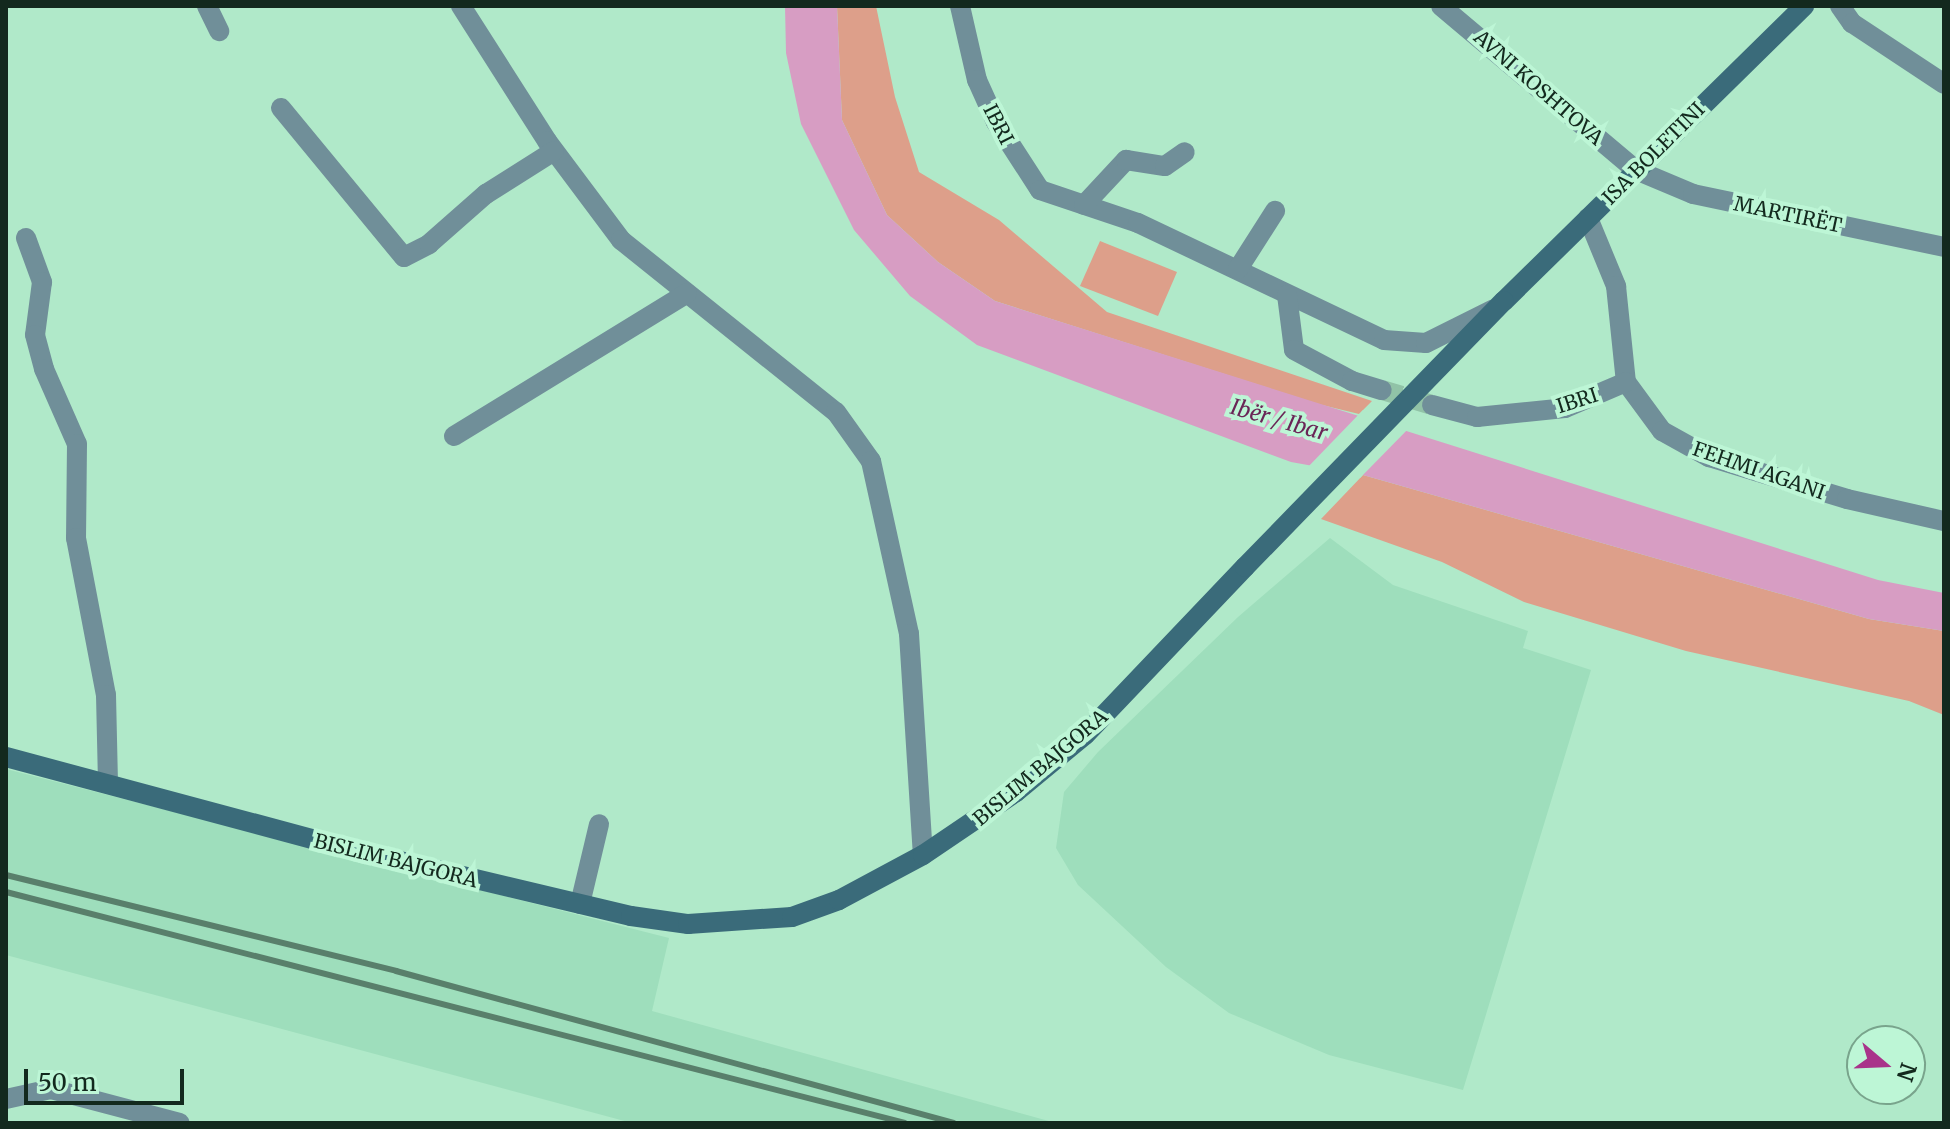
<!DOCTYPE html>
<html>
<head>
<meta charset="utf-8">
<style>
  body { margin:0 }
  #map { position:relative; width:1950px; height:1129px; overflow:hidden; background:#b0e9c9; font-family:Merriweather,serif }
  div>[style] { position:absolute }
  .built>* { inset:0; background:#9edebc }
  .green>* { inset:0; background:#dd9f8a }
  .water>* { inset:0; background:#d79dc3 }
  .pier>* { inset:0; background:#b0e9c9 }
  .street-tunnel>* { height:20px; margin-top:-10px; transform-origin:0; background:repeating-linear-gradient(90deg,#91c3a7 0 20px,transparent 0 30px) }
  .street>* { height:20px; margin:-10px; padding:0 10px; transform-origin:10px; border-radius:10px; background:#708f99 }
  .secondary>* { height:20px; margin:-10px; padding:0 10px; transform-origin:10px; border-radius:10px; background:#3a6b7a }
  .rail>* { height:6px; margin:-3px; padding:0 3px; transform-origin:3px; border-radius:3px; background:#597f6b }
  .secondary-bridge>* { height:20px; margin:-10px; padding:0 10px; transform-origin:10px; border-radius:10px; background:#3a6b7a }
  span { translate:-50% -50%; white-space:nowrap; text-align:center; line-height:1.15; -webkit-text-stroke:8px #bdf6d6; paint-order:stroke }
  .street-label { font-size:20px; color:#13291e }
  .water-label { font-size:22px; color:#6a2657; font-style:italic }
  .frame { position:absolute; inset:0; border:8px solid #13291e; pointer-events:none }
  .north { position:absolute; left:1846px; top:1025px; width:80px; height:80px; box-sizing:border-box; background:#bdf6d6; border:2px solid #79a48c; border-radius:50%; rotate:109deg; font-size:22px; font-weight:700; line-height:32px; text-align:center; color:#13291e }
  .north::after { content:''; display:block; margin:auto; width:28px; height:36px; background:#a9338a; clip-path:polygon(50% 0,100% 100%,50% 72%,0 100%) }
  .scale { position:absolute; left:24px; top:1069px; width:160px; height:36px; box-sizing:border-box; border:4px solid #13291e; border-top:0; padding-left:10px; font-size:24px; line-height:28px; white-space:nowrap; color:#13291e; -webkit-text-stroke:6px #bdf6d6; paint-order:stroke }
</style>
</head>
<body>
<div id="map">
  <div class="built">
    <i style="clip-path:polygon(1330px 538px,1393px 585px,1528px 631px,1523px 648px,1591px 670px,1463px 1090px,1329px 1055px,1229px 1013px,1166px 967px,1078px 885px,1056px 848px,1064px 792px,1098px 752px,1238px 617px)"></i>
    <i style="clip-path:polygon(6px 769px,669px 938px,652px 1011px,1056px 1123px,632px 1123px,6px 955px)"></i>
  </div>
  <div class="green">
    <i style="clip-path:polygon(837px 6px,876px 6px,895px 97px,919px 172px,999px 220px,1107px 312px,1372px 401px,1359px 414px,1318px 404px,995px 301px,938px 262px,887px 215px,842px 120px)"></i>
    <i style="clip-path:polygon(1100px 241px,1177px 272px,1158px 316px,1080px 286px)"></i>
    <i style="clip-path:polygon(1363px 475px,1869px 619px,1944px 631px,1944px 715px,1909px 701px,1686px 651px,1524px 602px,1442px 562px,1321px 519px)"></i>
  </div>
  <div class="water">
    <i style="clip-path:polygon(785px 6px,837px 6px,842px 120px,887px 215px,938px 262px,995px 301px,1878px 580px,1944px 593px,1944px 631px,1869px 619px,1363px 475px,1291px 462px,977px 345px,910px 296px,854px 230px,801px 124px,786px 53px)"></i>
  </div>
  <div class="pier">
    <i style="clip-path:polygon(1363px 410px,1412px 425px,1360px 478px,1306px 469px)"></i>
  </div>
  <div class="street-tunnel">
    <i style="left:1382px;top:390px;width:52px;rotate:16.7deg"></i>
  </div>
  <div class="street">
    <i style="left:207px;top:6px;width:28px;rotate:64deg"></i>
    <i style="left:461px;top:6px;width:160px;rotate:57.5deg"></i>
    <i style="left:547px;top:141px;width:124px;rotate:53.2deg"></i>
    <i style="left:621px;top:240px;width:275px;rotate:38.7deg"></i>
    <i style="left:836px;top:412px;width:60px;rotate:54.5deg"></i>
    <i style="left:871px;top:461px;width:177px;rotate:77.6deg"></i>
    <i style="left:909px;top:634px;width:221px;rotate:86.4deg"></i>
    <i style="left:960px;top:6px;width:76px;rotate:77.1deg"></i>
    <i style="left:977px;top:80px;width:46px;rotate:65.7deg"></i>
    <i style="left:996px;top:122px;width:81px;rotate:57.1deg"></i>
    <i style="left:1040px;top:190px;width:103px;rotate:18.6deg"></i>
    <i style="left:1138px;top:223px;width:272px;rotate:25.4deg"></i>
    <i style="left:1384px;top:340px;width:42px;rotate:4.1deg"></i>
    <i style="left:1426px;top:343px;width:74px;rotate:-26.6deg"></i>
    <i style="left:1441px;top:6px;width:255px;rotate:40.1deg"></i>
    <i style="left:1636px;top:170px;width:62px;rotate:22.8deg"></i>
    <i style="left:1693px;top:194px;width:257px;rotate:11.9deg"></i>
    <i style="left:1840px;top:6px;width:21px;rotate:55deg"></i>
    <i style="left:1852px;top:23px;width:110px;rotate:33.5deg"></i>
    <i style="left:281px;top:108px;width:193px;rotate:50.5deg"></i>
    <i style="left:404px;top:257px;width:28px;rotate:-27deg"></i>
    <i style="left:429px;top:244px;width:76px;rotate:-41.3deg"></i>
    <i style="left:486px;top:194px;width:80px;rotate:-32.3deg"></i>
    <i style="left:1084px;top:205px;width:62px;rotate:-47deg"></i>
    <i style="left:1126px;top:160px;width:39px;rotate:9deg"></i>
    <i style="left:1165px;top:166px;width:24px;rotate:-35deg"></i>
    <i style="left:1588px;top:218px;width:74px;rotate:67.6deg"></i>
    <i style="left:1616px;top:286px;width:97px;rotate:84.1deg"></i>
    <i style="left:1626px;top:382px;width:61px;rotate:53.7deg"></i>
    <i style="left:1662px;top:431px;width:54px;rotate:29deg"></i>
    <i style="left:1709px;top:457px;width:144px;rotate:16.9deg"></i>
    <i style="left:1847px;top:499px;width:99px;rotate:12.8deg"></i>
    <i style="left:26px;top:238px;width:47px;rotate:70deg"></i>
    <i style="left:42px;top:282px;width:53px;rotate:97.5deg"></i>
    <i style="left:35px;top:335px;width:35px;rotate:75deg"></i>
    <i style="left:44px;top:369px;width:82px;rotate:66.3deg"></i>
    <i style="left:77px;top:444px;width:94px;rotate:90.6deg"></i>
    <i style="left:76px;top:538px;width:160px;rotate:79.2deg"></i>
    <i style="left:106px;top:695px;width:88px;rotate:88.7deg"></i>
    <i style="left:1238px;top:269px;width:69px;rotate:-57.5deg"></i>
    <i style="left:1287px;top:295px;width:55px;rotate:82.7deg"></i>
    <i style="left:1294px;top:350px;width:66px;rotate:28.1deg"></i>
    <i style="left:1352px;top:381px;width:31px;rotate:17deg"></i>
    <i style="left:1432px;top:405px;width:47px;rotate:14.9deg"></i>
    <i style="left:1477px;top:417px;width:88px;rotate:-5.8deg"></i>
    <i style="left:1565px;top:408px;width:66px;rotate:-23.1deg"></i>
    <i style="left:454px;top:436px;width:273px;rotate:-31.5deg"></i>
    <i style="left:580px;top:904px;width:82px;rotate:-76.6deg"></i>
    <i style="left:6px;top:1099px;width:46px;rotate:-12.5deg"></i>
    <i style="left:51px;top:1089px;width:133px;rotate:14.8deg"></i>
  </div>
  <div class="secondary">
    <i style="left:1504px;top:301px;width:421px;rotate:-44.5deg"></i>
    <i style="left:6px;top:757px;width:347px;rotate:15deg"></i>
    <i style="left:341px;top:847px;width:298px;rotate:13.4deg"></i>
    <i style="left:631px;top:916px;width:58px;rotate:8deg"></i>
    <i style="left:688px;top:924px;width:104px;rotate:-3.9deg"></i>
    <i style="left:792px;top:917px;width:50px;rotate:-19.9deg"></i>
    <i style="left:839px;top:900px;width:95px;rotate:-28.2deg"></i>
    <i style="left:923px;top:855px;width:112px;rotate:-34.1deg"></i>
    <i style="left:1016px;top:792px;width:89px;rotate:-39.6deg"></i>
    <i style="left:1085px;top:735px;width:232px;rotate:-46.4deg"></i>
  </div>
  <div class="rail">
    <i style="left:6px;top:875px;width:402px;rotate:13.8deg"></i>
    <i style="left:396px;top:971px;width:578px;rotate:15.24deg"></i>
    <i style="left:6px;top:892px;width:928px;rotate:14.41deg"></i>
  </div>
  <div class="secondary-bridge">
    <i style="left:1245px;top:567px;width:371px;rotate:-45.8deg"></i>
  </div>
  <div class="street-label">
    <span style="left:1539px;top:87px;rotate:41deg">AVNI KOSHTOVA</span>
    <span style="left:999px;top:124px;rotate:63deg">IBRI</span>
    <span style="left:1653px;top:153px;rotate:-45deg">ISA BOLETINI</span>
    <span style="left:1788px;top:214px;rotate:12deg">MARTIRËT</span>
    <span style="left:1577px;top:400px;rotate:-18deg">IBRI</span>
    <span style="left:1759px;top:470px;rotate:19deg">FEHMI AGANI</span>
    <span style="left:1040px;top:767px;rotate:-40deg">BISLIM BAJGORA</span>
    <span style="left:396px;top:860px;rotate:14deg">BISLIM BAJGORA</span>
  </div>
  <div class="water-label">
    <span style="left:1279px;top:420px;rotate:16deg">Ibër / Ibar</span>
  </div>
  <div class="frame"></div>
  <div class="north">N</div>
  <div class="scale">50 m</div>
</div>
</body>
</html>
